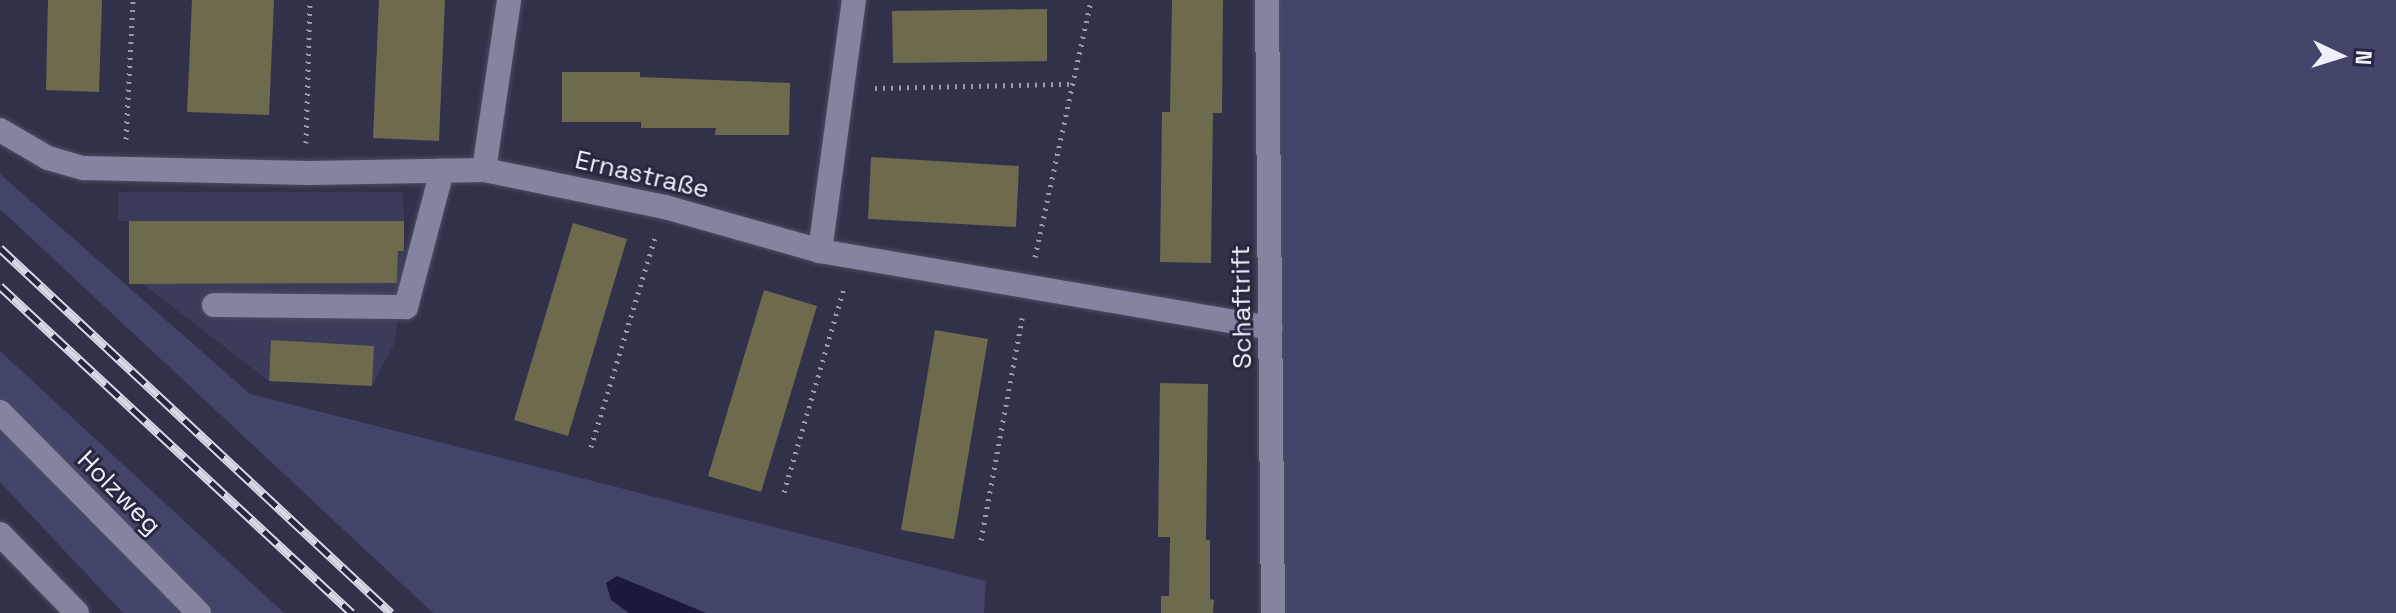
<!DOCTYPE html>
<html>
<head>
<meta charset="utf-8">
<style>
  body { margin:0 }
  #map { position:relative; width:2396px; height:613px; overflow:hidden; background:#31324a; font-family:"Space Grotesk",sans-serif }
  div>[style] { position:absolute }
  .built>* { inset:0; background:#3b3c59 }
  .green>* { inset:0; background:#42446a }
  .water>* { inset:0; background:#1a193c }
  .building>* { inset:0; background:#6d6a4e }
  .path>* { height:5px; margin-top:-2.5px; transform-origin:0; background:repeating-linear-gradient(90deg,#999aab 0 2px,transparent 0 8px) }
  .roads { filter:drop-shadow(0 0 2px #4c4d60) drop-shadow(0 0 2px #4c4d60) }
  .minor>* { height:24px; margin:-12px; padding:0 12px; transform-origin:12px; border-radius:12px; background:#8284a0 }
  .rail>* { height:9px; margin-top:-4.5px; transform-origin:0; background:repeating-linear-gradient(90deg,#27283f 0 18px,#d7d8e6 0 36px); box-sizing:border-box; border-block:2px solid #d7d8e6 }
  span { translate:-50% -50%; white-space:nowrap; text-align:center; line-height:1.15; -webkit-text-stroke:6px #27283f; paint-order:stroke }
  .street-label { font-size:26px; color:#eff0fc }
  .north { position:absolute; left:2300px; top:16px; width:80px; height:80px; -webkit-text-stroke:6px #27283f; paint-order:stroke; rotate:94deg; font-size:22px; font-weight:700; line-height:32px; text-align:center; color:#eff0fc }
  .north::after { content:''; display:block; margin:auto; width:28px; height:36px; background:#eff0fc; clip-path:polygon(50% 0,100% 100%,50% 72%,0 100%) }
</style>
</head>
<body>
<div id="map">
  <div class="built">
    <i style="clip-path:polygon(118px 192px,403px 192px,404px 221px,118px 221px)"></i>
    <i style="clip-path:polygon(398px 251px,404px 251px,395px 342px,372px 386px,373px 346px,271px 341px,269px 381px,143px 284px,397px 283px)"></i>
  </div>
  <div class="green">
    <i style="clip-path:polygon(1267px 0,2396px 0,2396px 613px,1273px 613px)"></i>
    <i style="clip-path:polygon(0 174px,250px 394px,986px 581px,984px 613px,433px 613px,0 209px)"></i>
    <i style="clip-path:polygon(0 351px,284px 613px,123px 613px,0 482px)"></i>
  </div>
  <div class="water">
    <i style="clip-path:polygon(617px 576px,646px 588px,706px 613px,629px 613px,611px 600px,606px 583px)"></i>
  </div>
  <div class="building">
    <i style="clip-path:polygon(48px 0,102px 0,99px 92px,46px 90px)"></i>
    <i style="clip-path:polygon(192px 0,274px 0,269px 115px,187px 112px)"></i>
    <i style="clip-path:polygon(379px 0,445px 0,439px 141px,373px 138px)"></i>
    <i style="clip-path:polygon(1172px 0,1223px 0,1222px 113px,1213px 113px,1211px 263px,1160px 262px,1162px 112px,1170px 112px)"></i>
    <i style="clip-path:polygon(1047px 9px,1047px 61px,893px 63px,892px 11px)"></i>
    <i style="clip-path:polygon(562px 72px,640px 72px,640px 77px,790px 83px,789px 135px,715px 135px,716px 128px,641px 128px,641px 122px,562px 122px)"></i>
    <i style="clip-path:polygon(871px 157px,1019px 166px,1016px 227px,868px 219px)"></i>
    <i style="clip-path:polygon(129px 221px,404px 221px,404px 251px,398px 251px,397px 283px,129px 284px)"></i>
    <i style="clip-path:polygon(573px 223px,627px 239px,568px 436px,514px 420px)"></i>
    <i style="clip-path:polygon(764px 290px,817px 306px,761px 492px,708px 476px)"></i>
    <i style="clip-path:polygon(935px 330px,988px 339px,954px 539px,901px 530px)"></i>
    <i style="clip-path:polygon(271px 340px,374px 346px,372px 386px,269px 381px)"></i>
    <i style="clip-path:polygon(1160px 383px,1208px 384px,1206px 540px,1210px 540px,1210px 599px,1214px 600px,1213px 613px,1161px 613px,1161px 596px,1169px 596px,1170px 537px,1158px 537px)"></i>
  </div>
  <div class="path">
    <i style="left:875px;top:88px;width:198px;rotate:-1.2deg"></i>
    <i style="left:126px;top:139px;width:139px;rotate:-87.1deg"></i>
    <i style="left:306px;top:143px;width:143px;rotate:-88.4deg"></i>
    <i style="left:1035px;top:257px;width:263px;rotate:-77.7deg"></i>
    <i style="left:591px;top:447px;width:219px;rotate:-73deg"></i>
    <i style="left:784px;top:492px;width:213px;rotate:-73.6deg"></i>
    <i style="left:981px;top:540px;width:226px;rotate:-79.5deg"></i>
  </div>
  <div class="roads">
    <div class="minor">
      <i style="left:1267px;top:0;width:613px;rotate:89.44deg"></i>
      <i style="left:0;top:130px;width:56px;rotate:30.3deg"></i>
      <i style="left:48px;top:158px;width:37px;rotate:16deg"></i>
      <i style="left:84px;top:168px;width:225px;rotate:1.3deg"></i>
      <i style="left:309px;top:173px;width:175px;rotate:-1deg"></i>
      <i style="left:484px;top:170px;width:185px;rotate:11.6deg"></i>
      <i style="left:665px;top:207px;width:161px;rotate:15.8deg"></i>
      <i style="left:820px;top:251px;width:457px;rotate:9.7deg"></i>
      <i style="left:484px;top:170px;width:172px;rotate:-81.6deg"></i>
      <i style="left:820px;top:251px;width:253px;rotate:-82.3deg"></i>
      <i style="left:214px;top:305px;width:192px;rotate:0.6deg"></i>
      <i style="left:406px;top:307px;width:141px;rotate:-75.2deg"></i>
      <i style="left:0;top:412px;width:283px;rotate:45.3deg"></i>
      <i style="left:0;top:534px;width:110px;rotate:45.7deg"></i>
    </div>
  </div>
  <div class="rail">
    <i style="left:0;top:248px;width:535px;rotate:43.03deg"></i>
    <i style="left:0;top:286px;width:480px;rotate:42.9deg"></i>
  </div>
  <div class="street-label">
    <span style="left:642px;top:175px;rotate:13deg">Ernastraße</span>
    <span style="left:1242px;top:307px;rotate:-91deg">Schaftrift</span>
    <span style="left:119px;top:493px;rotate:45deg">Holzweg</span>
  </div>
  <div class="north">N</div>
</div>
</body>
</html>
